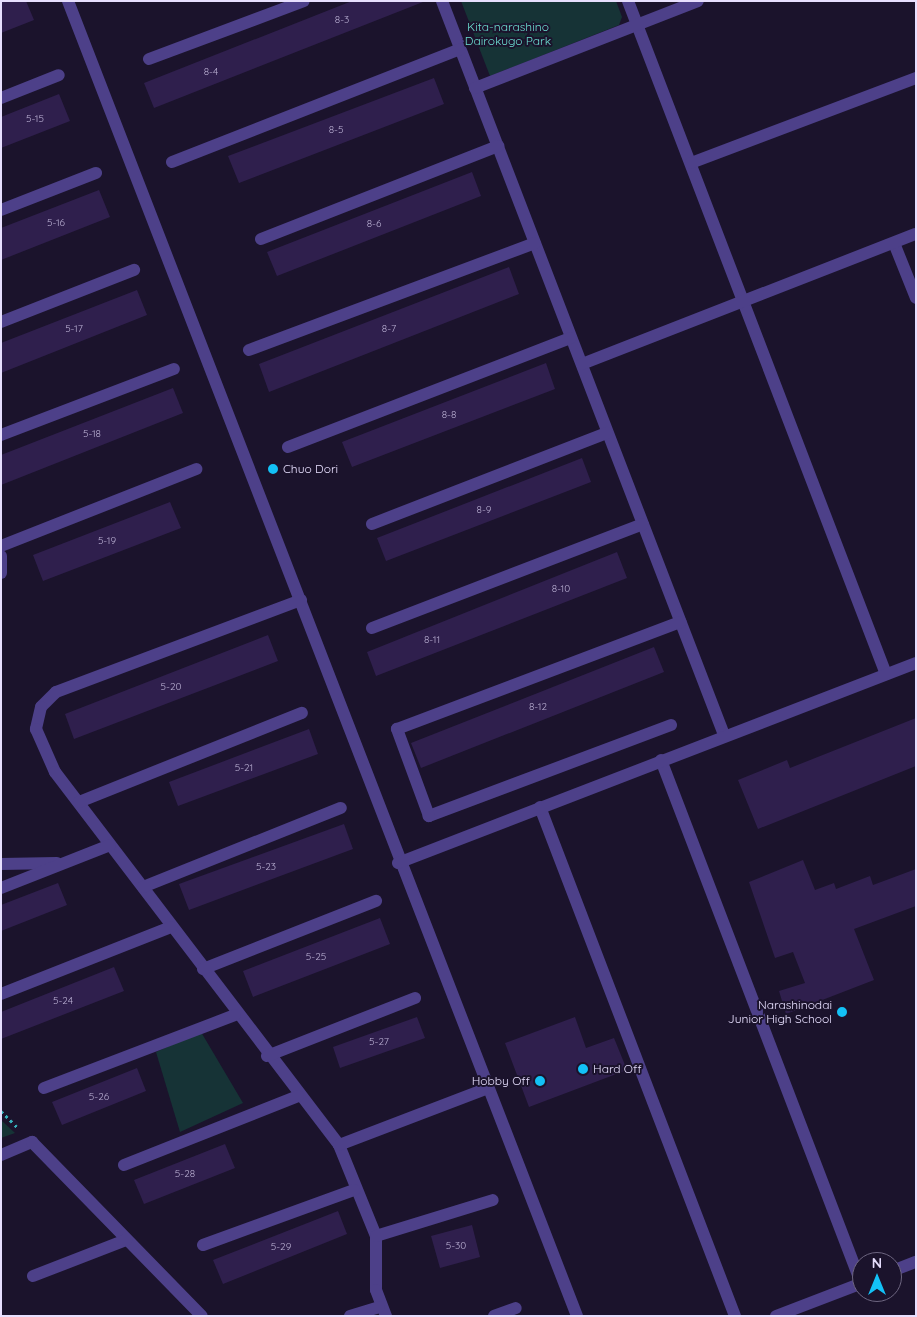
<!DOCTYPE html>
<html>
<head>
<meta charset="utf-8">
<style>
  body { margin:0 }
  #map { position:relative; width:917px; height:1317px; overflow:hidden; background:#1b132c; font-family:Quicksand,sans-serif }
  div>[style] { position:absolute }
  .green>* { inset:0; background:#163336 }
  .building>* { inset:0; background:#2f1f4d }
  .path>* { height:3px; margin-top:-1.5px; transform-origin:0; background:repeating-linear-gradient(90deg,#36b1bb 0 2.5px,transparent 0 6.5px) }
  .minor>* { height:12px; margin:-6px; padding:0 6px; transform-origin:6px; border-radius:6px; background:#4d4089 }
  .dots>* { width:14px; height:14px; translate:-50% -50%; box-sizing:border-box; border:2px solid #1b132c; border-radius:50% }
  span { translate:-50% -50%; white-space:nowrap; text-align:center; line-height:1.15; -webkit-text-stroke:4px #1b132c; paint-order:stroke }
  .number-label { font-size:10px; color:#b9afd2 }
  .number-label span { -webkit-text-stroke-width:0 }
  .park-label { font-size:12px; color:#6cddd0 }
  .poi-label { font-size:12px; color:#e7dffe }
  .left { translate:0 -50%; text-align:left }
  .right { translate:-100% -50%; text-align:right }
  .frame { position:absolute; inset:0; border:2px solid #e7dffe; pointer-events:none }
  .north { position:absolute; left:852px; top:1252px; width:50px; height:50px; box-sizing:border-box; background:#1b132c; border:1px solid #6d6580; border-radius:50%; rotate:0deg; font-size:14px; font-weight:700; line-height:20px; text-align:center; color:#e7dffe }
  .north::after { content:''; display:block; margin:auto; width:18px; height:22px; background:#13c1f6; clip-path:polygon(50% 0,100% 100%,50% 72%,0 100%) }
</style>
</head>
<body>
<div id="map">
  <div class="green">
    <i style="clip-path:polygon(461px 1px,616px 1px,622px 17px,619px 25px,490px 76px)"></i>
    <i style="clip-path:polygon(201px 1032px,243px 1103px,180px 1132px,156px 1052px)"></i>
    <i style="clip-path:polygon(1px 1120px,15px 1133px,1px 1138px)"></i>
  </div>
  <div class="building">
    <i style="clip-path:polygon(1px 1px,26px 1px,34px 20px,1px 33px)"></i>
    <i style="clip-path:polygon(352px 1px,423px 2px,154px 108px,144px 83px)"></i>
    <i style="clip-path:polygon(434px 78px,444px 104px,239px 183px,228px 156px)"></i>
    <i style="clip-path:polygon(59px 94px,70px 121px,1px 148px,1px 117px)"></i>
    <i style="clip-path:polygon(472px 172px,481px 196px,277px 276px,267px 252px)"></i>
    <i style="clip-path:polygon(99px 190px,110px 217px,1px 260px,1px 228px)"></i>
    <i style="clip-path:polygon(509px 267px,519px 294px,269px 392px,259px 364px)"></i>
    <i style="clip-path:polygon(137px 290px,147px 315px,1px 373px,1px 343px)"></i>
    <i style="clip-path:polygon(546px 363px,555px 389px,352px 467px,342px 442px)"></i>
    <i style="clip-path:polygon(173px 388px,183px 413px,1px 485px,1px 455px)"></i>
    <i style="clip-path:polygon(582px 458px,591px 482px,386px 561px,377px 538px)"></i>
    <i style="clip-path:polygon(170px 502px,181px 528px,43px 581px,33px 555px)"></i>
    <i style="clip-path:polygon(617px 552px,627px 578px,376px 676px,367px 652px)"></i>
    <i style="clip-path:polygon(268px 635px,278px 661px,74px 739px,65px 714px)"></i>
    <i style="clip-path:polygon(654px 647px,664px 672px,421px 768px,411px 743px)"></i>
    <i style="clip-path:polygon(916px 718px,916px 766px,758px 829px,738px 780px,787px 760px,790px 768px)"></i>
    <i style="clip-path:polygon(309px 729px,318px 754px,178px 806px,169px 782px)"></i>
    <i style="clip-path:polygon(344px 824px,353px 849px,189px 910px,179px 884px)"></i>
    <i style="clip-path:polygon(803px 860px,815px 890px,834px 883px,836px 889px,870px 876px,873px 885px,916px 869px,916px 906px,854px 929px,874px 980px,786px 1014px,779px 991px,805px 983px,793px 952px,775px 958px,749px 882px)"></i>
    <i style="clip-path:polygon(58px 883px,67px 905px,1px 931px,1px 905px)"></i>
    <i style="clip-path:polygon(380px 918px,390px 944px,253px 997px,243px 971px)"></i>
    <i style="clip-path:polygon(114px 967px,124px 991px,1px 1039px,1px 1012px)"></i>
    <i style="clip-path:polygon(417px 1017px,425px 1038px,340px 1068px,333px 1047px)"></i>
    <i style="clip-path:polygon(575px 1017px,586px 1048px,614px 1038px,627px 1070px,529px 1107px,505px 1043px)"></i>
    <i style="clip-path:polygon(137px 1068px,146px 1091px,62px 1125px,52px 1102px)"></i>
    <i style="clip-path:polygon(225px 1144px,235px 1168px,144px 1204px,134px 1180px)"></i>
    <i style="clip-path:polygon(338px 1211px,347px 1234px,223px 1284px,213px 1260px)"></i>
    <i style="clip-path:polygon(472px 1225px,480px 1257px,440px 1268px,431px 1236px)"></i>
  </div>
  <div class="path">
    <i style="left:1px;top:1111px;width:25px;rotate:45deg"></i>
  </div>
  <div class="minor">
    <i style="left:68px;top:1px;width:1410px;rotate:68.84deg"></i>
    <i style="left:442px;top:1px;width:786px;rotate:68.98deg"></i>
    <i style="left:628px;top:1px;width:721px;rotate:69.03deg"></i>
    <i style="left:149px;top:59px;width:165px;rotate:-20.5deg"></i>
    <i style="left:475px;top:88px;width:239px;rotate:-21.3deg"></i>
    <i style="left:1px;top:98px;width:62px;rotate:-21.6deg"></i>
    <i style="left:172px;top:162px;width:309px;rotate:-21.4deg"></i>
    <i style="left:691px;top:163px;width:241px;rotate:-20.7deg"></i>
    <i style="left:1px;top:210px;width:102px;rotate:-21.3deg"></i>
    <i style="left:261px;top:239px;width:255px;rotate:-21.4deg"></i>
    <i style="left:894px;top:243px;width:59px;rotate:68.2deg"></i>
    <i style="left:1px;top:322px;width:143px;rotate:-21.4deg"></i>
    <i style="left:249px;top:350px;width:305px;rotate:-20.5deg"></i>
    <i style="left:582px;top:364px;width:358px;rotate:-21.3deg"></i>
    <i style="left:1px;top:435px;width:185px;rotate:-20.9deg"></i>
    <i style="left:288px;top:447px;width:303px;rotate:-21.1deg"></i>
    <i style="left:372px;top:524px;width:252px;rotate:-21.2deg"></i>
    <i style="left:1px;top:546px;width:210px;rotate:-21.5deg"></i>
    <i style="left:1px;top:556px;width:17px;rotate:90deg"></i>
    <i style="left:301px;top:600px;width:262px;rotate:159.4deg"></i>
    <i style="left:56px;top:692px;width:21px;rotate:135deg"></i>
    <i style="left:41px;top:707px;width:23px;rotate:103deg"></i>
    <i style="left:36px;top:729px;width:47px;rotate:66.2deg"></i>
    <i style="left:55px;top:772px;width:469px;rotate:52.7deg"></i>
    <i style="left:339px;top:1145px;width:98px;rotate:67.9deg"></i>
    <i style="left:376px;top:1236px;width:54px;rotate:90deg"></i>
    <i style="left:376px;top:1290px;width:28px;rotate:69deg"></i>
    <i style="left:372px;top:628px;width:290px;rotate:-21deg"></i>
    <i style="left:671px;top:725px;width:259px;rotate:159.4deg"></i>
    <i style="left:429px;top:816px;width:93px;rotate:-110.2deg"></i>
    <i style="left:397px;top:729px;width:303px;rotate:-20.7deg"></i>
    <i style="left:661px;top:760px;width:560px;rotate:69.07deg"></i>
    <i style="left:79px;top:802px;width:240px;rotate:-21.8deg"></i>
    <i style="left:540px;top:807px;width:545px;rotate:69.04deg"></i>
    <i style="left:398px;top:863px;width:555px;rotate:-21.11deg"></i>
    <i style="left:1px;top:864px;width:56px;rotate:-1deg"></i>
    <i style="left:143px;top:887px;width:213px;rotate:-21.8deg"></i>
    <i style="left:1px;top:888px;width:117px;rotate:-21.5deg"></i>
    <i style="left:203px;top:969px;width:186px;rotate:-21.5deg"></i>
    <i style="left:1px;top:994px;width:183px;rotate:-21.5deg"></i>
    <i style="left:267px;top:1056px;width:159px;rotate:-21.4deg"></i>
    <i style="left:44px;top:1088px;width:204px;rotate:-20.9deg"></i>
    <i style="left:339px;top:1145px;width:160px;rotate:-20.9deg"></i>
    <i style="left:1px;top:1155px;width:34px;rotate:-23deg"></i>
    <i style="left:32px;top:1142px;width:243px;rotate:45.7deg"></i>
    <i style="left:124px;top:1165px;width:187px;rotate:-21.6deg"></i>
    <i style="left:376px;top:1236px;width:122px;rotate:-17.1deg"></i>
    <i style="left:203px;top:1245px;width:161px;rotate:-20deg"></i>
    <i style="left:892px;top:1271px;width:26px;rotate:-21deg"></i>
    <i style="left:33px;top:1276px;width:100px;rotate:-21.2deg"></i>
    <i style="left:350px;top:1316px;width:30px;rotate:-17deg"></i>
    <i style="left:494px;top:1316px;width:23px;rotate:-20deg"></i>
    <i style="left:776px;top:1316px;width:92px;rotate:-21deg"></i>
  </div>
  <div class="dots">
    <i style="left:273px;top:469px;background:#13c1f6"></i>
    <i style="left:842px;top:1012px;background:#13c1f6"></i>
    <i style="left:583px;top:1069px;background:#13c1f6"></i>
    <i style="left:540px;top:1081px;background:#13c1f6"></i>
  </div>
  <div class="number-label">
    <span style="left:342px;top:20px">8-3</span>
    <span style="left:211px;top:72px">8-4</span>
    <span style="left:35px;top:119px">5-15</span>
    <span style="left:336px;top:130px">8-5</span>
    <span style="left:56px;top:223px">5-16</span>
    <span style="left:374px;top:224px">8-6</span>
    <span style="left:74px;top:329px">5-17</span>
    <span style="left:389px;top:329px">8-7</span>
    <span style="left:449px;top:415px">8-8</span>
    <span style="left:92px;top:434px">5-18</span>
    <span style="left:484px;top:510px">8-9</span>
    <span style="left:107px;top:541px">5-19</span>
    <span style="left:561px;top:589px">8-10</span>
    <span style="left:432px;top:640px">8-11</span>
    <span style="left:171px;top:687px">5-20</span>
    <span style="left:538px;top:707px">8-12</span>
    <span style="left:244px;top:768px">5-21</span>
    <span style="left:266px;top:867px">5-23</span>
    <span style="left:316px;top:957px">5-25</span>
    <span style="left:63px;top:1001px">5-24</span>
    <span style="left:379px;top:1042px">5-27</span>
    <span style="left:99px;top:1097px">5-26</span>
    <span style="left:185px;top:1174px">5-28</span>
    <span style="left:456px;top:1246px">5-30</span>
    <span style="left:281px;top:1247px">5-29</span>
  </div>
  <div class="park-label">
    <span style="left:508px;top:34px">Kita-narashino<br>Dairokugo Park</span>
  </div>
  <div class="poi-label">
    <span class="left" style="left:283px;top:469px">Chuo Dori</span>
    <span class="right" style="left:832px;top:1012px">Narashinodai<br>Junior High School</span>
    <span class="left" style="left:593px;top:1069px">Hard Off</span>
    <span class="right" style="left:530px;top:1081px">Hobby Off</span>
  </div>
  <div class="frame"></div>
  <div class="north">N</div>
</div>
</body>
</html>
